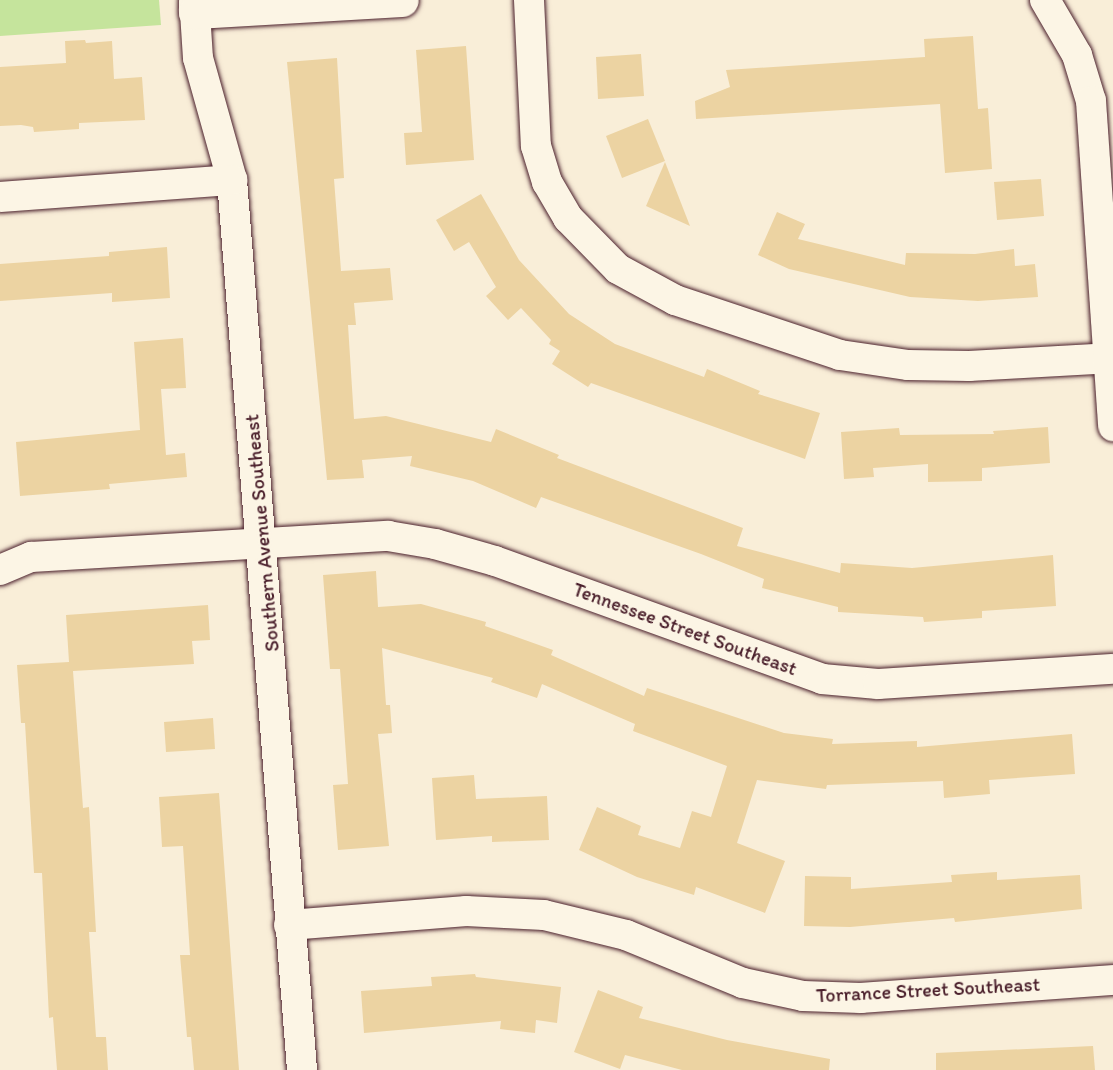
<!DOCTYPE html>
<html>
<head>
<meta charset="utf-8">
<style>
  body { margin:0 }
  #map { position:relative; width:1113px; height:1070px; overflow:hidden; background:#f9eed8; font-family:Itim,sans-serif }
  div>[style] { position:absolute }
  .green>* { inset:0; background:#c5e49c }
  .building>* { inset:0; background:#ecd3a2 }
  .roads { filter:drop-shadow(0 0 2px #4a1f2b) drop-shadow(0 0 2px #4a1f2b) }
  .street>* { height:30px; margin:-15px; padding:0 15px; transform-origin:15px; border-radius:15px; background:#fcf5e5 }
  .secondary>* { height:33px; margin:-16.5px; padding:0 16.5px; transform-origin:16.5px; border-radius:16.5px; background:#fcf5e5 }
  span { translate:-50% -50%; white-space:nowrap; text-align:center; line-height:1.15; -webkit-text-stroke:4.5px #fcf5e5; paint-order:stroke }
  .street-label { font-size:20px; color:#4a1f2b }
</style>
</head>
<body>
<div id="map">
  <div class="green">
    <i style="clip-path:polygon(0 0,159px 0,161px 25px,0 36px)"></i>
  </div>
  <div class="building">
    <i style="clip-path:polygon(973px 36px,978px 109px,988px 108px,992px 169px,945px 173px,940px 104px,696px 119px,695px 101px,730px 87px,726px 70px,925px 57px,924px 39px)"></i>
    <i style="clip-path:polygon(85px 40px,86px 43px,112px 41px,114px 79px,142px 77px,145px 120px,79px 123px,79px 129px,34px 132px,33px 127px,21px 125px,0 126px,0 67px,66px 63px,65px 41px)"></i>
    <i style="clip-path:polygon(466px 46px,474px 160px,406px 165px,404px 133px,422px 132px,416px 50px)"></i>
    <i style="clip-path:polygon(641px 54px,644px 96px,598px 99px,596px 57px)"></i>
    <i style="clip-path:polygon(337px 58px,344px 178px,334px 179px,341px 271px,390px 268px,393px 300px,354px 303px,356px 325px,348px 325px,354px 419px,386px 416px,491px 442px,496px 429px,559px 455px,557px 458px,743px 528px,737px 546px,840px 573px,841px 563px,912px 568px,1053px 555px,1056px 606px,982px 611px,982px 618px,924px 622px,923px 617px,838px 612px,838px 607px,762px 588px,764px 579px,701px 554px,541px 497px,536px 508px,473px 481px,410px 466px,412px 456px,362px 460px,364px 478px,327px 480px,287px 62px)"></i>
    <i style="clip-path:polygon(648px 119px,665px 161px,622px 178px,606px 136px)"></i>
    <i style="clip-path:polygon(665px 162px,690px 226px,646px 206px)"></i>
    <i style="clip-path:polygon(1041px 179px,1044px 216px,997px 220px,994px 182px)"></i>
    <i style="clip-path:polygon(481px 194px,519px 260px,569px 314px,615px 344px,704px 377px,707px 369px,760px 391px,758px 394px,820px 413px,805px 459px,591px 383px,588px 387px,552px 364px,560px 351px,549px 344px,551px 340px,521px 308px,508px 320px,486px 296px,496px 287px,469px 242px,454px 251px,436px 220px)"></i>
    <i style="clip-path:polygon(777px 212px,805px 224px,798px 239px,905px 265px,906px 253px,975px 254px,1014px 249px,1015px 266px,1035px 264px,1038px 297px,978px 301px,910px 297px,789px 269px,758px 255px)"></i>
    <i style="clip-path:polygon(167px 247px,170px 298px,112px 302px,112px 293px,0 301px,0 264px,109px 256px,109px 252px)"></i>
    <i style="clip-path:polygon(183px 338px,186px 388px,161px 389px,166px 455px,185px 453px,187px 477px,109px 484px,110px 489px,20px 496px,16px 442px,140px 430px,134px 342px)"></i>
    <i style="clip-path:polygon(1048px 427px,1050px 463px,982px 468px,982px 481px,928px 482px,928px 464px,873px 468px,874px 477px,844px 479px,841px 432px,899px 428px,900px 435px,994px 434px,993px 431px)"></i>
    <i style="clip-path:polygon(376px 571px,378px 607px,421px 604px,486px 622px,485px 626px,553px 650px,551px 655px,644px 696px,647px 688px,784px 733px,833px 739px,832px 744px,917px 741px,917px 747px,1072px 734px,1075px 774px,989px 780px,990px 794px,944px 798px,943px 781px,827px 785px,826px 789px,757px 780px,737px 843px,785px 861px,765px 913px,696px 887px,694px 895px,637px 877px,579px 850px,597px 807px,641px 826px,638px 835px,680px 848px,692px 811px,711px 817px,727px 766px,633px 731px,635px 724px,542px 684px,537px 698px,491px 682px,493px 678px,382px 648px,386px 705px,390px 705px,392px 733px,378px 734px,389px 846px,338px 850px,333px 785px,348px 784px,340px 669px,330px 669px,323px 575px)"></i>
    <i style="clip-path:polygon(208px 605px,210px 640px,192px 641px,194px 664px,73px 671px,83px 808px,89px 807px,96px 932px,89px 932px,96px 1037px,106px 1037px,108px 1070px,57px 1070px,53px 1017px,49px 1018px,42px 873px,34px 873px,25px 723px,21px 723px,17px 665px,69px 662px,66px 615px)"></i>
    <i style="clip-path:polygon(213px 718px,215px 749px,166px 752px,164px 722px)"></i>
    <i style="clip-path:polygon(474px 775px,476px 799px,547px 796px,549px 840px,492px 842px,492px 836px,436px 840px,432px 778px)"></i>
    <i style="clip-path:polygon(219px 793px,239px 1070px,194px 1070px,191px 1037px,187px 1037px,180px 955px,190px 955px,183px 846px,162px 847px,159px 797px)"></i>
    <i style="clip-path:polygon(997px 872px,997px 880px,1080px 875px,1082px 909px,955px 922px,954px 918px,850px 927px,804px 926px,805px 876px,851px 877px,851px 889px,952px 882px,951px 875px)"></i>
    <i style="clip-path:polygon(475px 974px,476px 977px,561px 987px,557px 1023px,536px 1020px,535px 1033px,500px 1029px,501px 1021px,364px 1033px,361px 991px,432px 986px,431px 977px)"></i>
    <i style="clip-path:polygon(598px 990px,643px 1007px,639px 1018px,727px 1040px,830px 1059px,829px 1070px,682px 1070px,625px 1055px,620px 1069px,574px 1052px)"></i>
    <i style="clip-path:polygon(1093px 1046px,1095px 1070px,936px 1070px,936px 1053px)"></i>
  </div>
  <div class="roads">
    <div class="street">
      <i style="left:529px;top:0;width:146px;rotate:87.3deg"></i>
      <i style="left:536px;top:146px;width:38px;rotate:73deg"></i>
      <i style="left:547px;top:182px;width:42px;rotate:59.7deg"></i>
      <i style="left:568px;top:218px;width:71px;rotate:45.6deg"></i>
      <i style="left:618px;top:269px;width:65px;rotate:28.5deg"></i>
      <i style="left:675px;top:300px;width:174px;rotate:18.4deg"></i>
      <i style="left:840px;top:355px;width:69px;rotate:8.4deg"></i>
      <i style="left:908px;top:365px;width:61px;rotate:0.9deg"></i>
      <i style="left:969px;top:366px;width:144px;rotate:-3.2deg"></i>
      <i style="left:1045px;top:0;width:64px;rotate:59.8deg"></i>
      <i style="left:1077px;top:55px;width:48px;rotate:73.1deg"></i>
      <i style="left:1091px;top:101px;width:326px;rotate:86.1deg"></i>
      <i style="left:195px;top:12px;width:46px;rotate:86.3deg"></i>
      <i style="left:198px;top:58px;width:127px;rotate:74.4deg"></i>
      <i style="left:232px;top:180px;width:893px;rotate:85.5deg"></i>
      <i style="left:0;top:197px;width:233px;rotate:-4.2deg"></i>
      <i style="left:0;top:570px;width:34px;rotate:-23deg"></i>
      <i style="left:31px;top:557px;width:358px;rotate:-3.4deg"></i>
      <i style="left:388px;top:536px;width:48px;rotate:9.7deg"></i>
      <i style="left:435px;top:544px;width:62px;rotate:15.8deg"></i>
      <i style="left:495px;top:561px;width:348px;rotate:19.8deg"></i>
      <i style="left:822px;top:679px;width:56px;rotate:5.1deg"></i>
      <i style="left:878px;top:684px;width:235px;rotate:-3.7deg"></i>
      <i style="left:289px;top:925px;width:178px;rotate:-4.5deg"></i>
      <i style="left:466px;top:911px;width:78px;rotate:2.9deg"></i>
      <i style="left:544px;top:915px;width:84px;rotate:13.7deg"></i>
      <i style="left:626px;top:935px;width:126px;rotate:22.3deg"></i>
      <i style="left:743px;top:983px;width:61px;rotate:12.2deg"></i>
      <i style="left:803px;top:996px;width:58px;rotate:2deg"></i>
      <i style="left:861px;top:998px;width:253px;rotate:-4.1deg"></i>
    </div>
    <div class="secondary">
      <i style="left:195px;top:0;width:12px;rotate:90deg"></i>
      <i style="left:195px;top:12px;width:207px;rotate:-3.3deg"></i>
    </div>
  </div>
  <div class="street-label">
    <span style="left:262px;top:533px;rotate:-95deg">Southern Avenue Southeast</span>
    <span style="left:685px;top:629px;rotate:20deg">Tennessee Street Southeast</span>
    <span style="left:928px;top:990px;rotate:-3deg">Torrance Street Southeast</span>
  </div>
</div>
</body>
</html>
